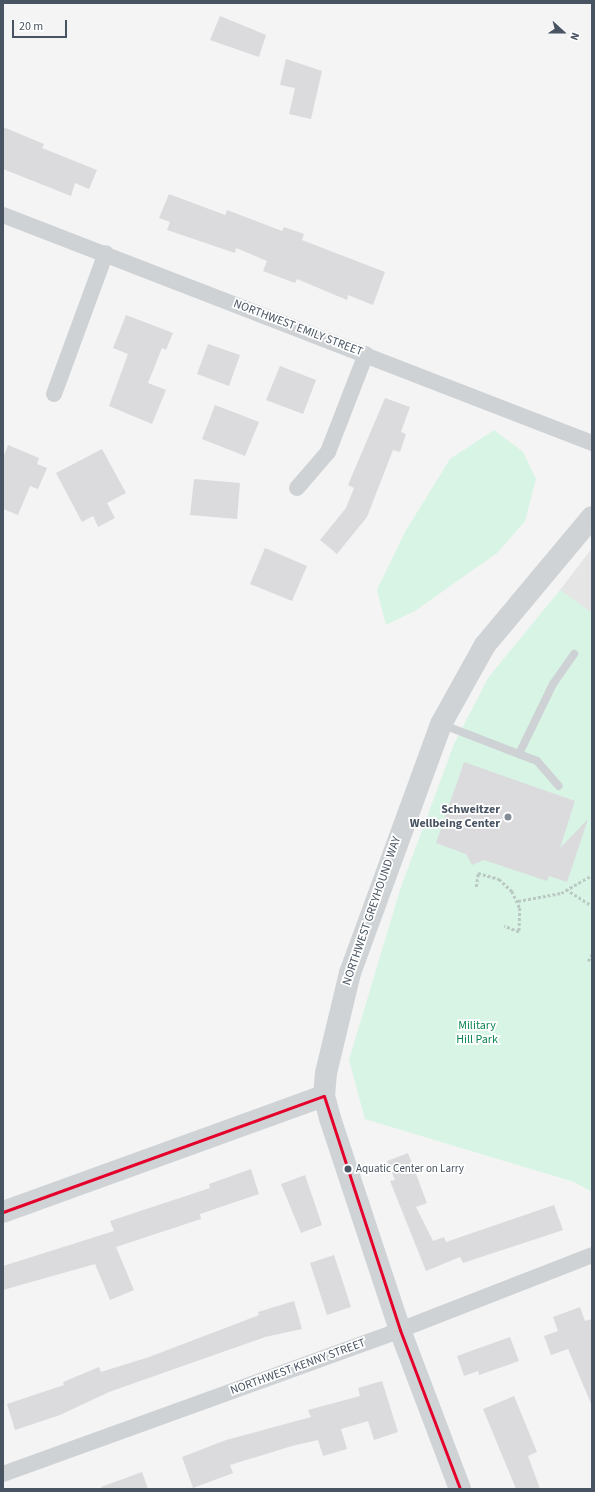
<!DOCTYPE html>
<html>
<head>
<meta charset="utf-8">
<style>
  body { margin:0 }
  #map { position:relative; width:595px; height:1492px; overflow:hidden; background:#f4f4f4; font-family:"Source Sans 3",sans-serif }
  div>[style] { position:absolute }
  .education>* { inset:0; background:#e5e5e6 }
  .green>* { inset:0; background:#d7f4e5 }
  .building>* { inset:0; background:#dbdbde }
  .path>* { height:2.5px; margin-top:-1.25px; transform-origin:0; background:repeating-linear-gradient(90deg,#bbc9c5 0 3px,transparent 0 5px) }
  .lane>* { height:8px; margin:-4px; padding:0 4px; transform-origin:4px; border-radius:4px; background:#cfd2d5 }
  .street>* { height:16px; margin:-8px; padding:0 8px; transform-origin:8px; border-radius:8px; background:#cfd2d5 }
  .secondary>* { height:22px; margin:-11px; padding:0 11px; transform-origin:11px; border-radius:11px; background:#d0d3d6 }
  .bus-1>* { height:3px; margin:-1.5px; padding:0 1.5px; transform-origin:1.5px; border-radius:1.5px; background:#e4002b }
  .dots>* { width:11px; height:11px; translate:-50% -50%; box-sizing:border-box; border:2px solid #fff; border-radius:50% }
  span { translate:-50% -50%; white-space:nowrap; text-align:center; line-height:1.15; -webkit-text-stroke:3.5px #fff; paint-order:stroke }
  .bus-label { font-size:11px; color:#485462 }
  .left { translate:0 -50%; text-align:left }
  .street-label { font-size:12px; color:#485462 }
  .poi-label { font-size:12px; color:#485462; font-weight:700 }
  .right { translate:-100% -50%; text-align:right }
  .park-label { font-size:12px; color:#0f8755 }
  .frame { position:absolute; inset:0; border:4px solid #485462; pointer-events:none }
  .north { position:absolute; left:543px; top:12px; width:40px; height:40px; -webkit-text-stroke:3px #fff; paint-order:stroke; rotate:111deg; font-size:11px; font-weight:700; line-height:16px; text-align:center; color:#485462 }
  .north::after { content:''; display:block; margin:auto; width:14px; height:18px; background:#485462; clip-path:polygon(50% 0,100% 100%,50% 72%,0 100%) }
  .scale { position:absolute; left:12px; top:20px; width:55px; height:18px; box-sizing:border-box; border:2px solid #485462; border-top:0; padding-left:5px; font-size:12px; line-height:14px; white-space:nowrap; color:#485462; -webkit-text-stroke:3px #fff; paint-order:stroke }
</style>
</head>
<body>
<div id="map">
  <div class="education">
    <i style="clip-path:polygon(592px 548px,592px 614px,560px 590px)"></i>
  </div>
  <div class="green">
    <i style="clip-path:polygon(494px 430px,523px 452px,536px 479px,525px 521px,497px 553px,415px 611px,386px 625px,377px 590px,405px 532px,450px 459px)"></i>
    <i style="clip-path:polygon(560px 590px,592px 613px,592px 1192px,574px 1182px,365px 1119px,349px 1060px,400px 890px,454px 744px,488px 678px)"></i>
  </div>
  <div class="building">
    <i style="clip-path:polygon(220px 16px,266px 35px,259px 57px,210px 40px)"></i>
    <i style="clip-path:polygon(286px 59px,322px 71px,311px 119px,289px 114px,295px 88px,280px 85px)"></i>
    <i style="clip-path:polygon(3px 127px,44px 144px,42px 148px,97px 170px,89px 189px,75px 183px,71px 196px,3px 169px)"></i>
    <i style="clip-path:polygon(169px 194px,225px 215px,227px 210px,282px 231px,284px 227px,304px 234px,302px 240px,385px 272px,373px 305px,348px 295px,347px 300px,297px 279px,295px 283px,263px 271px,267px 261px,236px 248px,235px 253px,167px 230px,170px 222px,159px 218px)"></i>
    <i style="clip-path:polygon(126px 315px,173px 333px,166px 350px,162px 348px,148px 383px,166px 390px,152px 424px,109px 406px,128px 354px,113px 348px)"></i>
    <i style="clip-path:polygon(208px 344px,240px 355px,229px 386px,197px 374px)"></i>
    <i style="clip-path:polygon(280px 366px,316px 380px,303px 414px,266px 400px)"></i>
    <i style="clip-path:polygon(385px 398px,410px 407px,401px 432px,406px 434px,400px 452px,393px 450px,367px 517px,337px 554px,320px 540px,346px 508px,354px 488px,348px 485px)"></i>
    <i style="clip-path:polygon(215px 405px,259px 422px,245px 456px,202px 439px)"></i>
    <i style="clip-path:polygon(8px 445px,39px 458px,37px 464px,47px 468px,38px 489px,30px 486px,18px 515px,3px 509px,3px 458px)"></i>
    <i style="clip-path:polygon(102px 449px,126px 493px,107px 503px,115px 518px,98px 527px,93px 516px,82px 522px,56px 473px)"></i>
    <i style="clip-path:polygon(194px 479px,240px 483px,237px 519px,190px 515px)"></i>
    <i style="clip-path:polygon(265px 548px,307px 566px,292px 601px,250px 584px)"></i>
    <i style="clip-path:polygon(464px 762px,575px 801px,560px 848px,588px 819px,567px 882px,549px 876px,547px 881px,484px 860px,472px 865px,466px 854px,436px 843px)"></i>
    <i style="clip-path:polygon(408px 1153px,427px 1203px,416px 1207px,433px 1241px,444px 1237px,446px 1242px,554px 1205px,563px 1230px,463px 1263px,460px 1257px,426px 1271px,390px 1181px,395px 1180px,387px 1161px)"></i>
    <i style="clip-path:polygon(251px 1169px,259px 1194px,200px 1214px,201px 1219px,116px 1247px,134px 1290px,110px 1300px,95px 1264px,3px 1290px,3px 1266px,114px 1231px,110px 1221px,210px 1188px,209px 1184px)"></i>
    <i style="clip-path:polygon(305px 1175px,322px 1225px,301px 1233px,281px 1184px)"></i>
    <i style="clip-path:polygon(334px 1255px,351px 1307px,327px 1315px,310px 1263px)"></i>
    <i style="clip-path:polygon(294px 1301px,302px 1329px,265px 1337px,109px 1392px,60px 1415px,15px 1430px,7px 1404px,64px 1385px,63px 1382px,99px 1367px,101px 1372px,149px 1357px,259px 1315px,258px 1312px)"></i>
    <i style="clip-path:polygon(580px 1307px,585px 1321px,592px 1319px,592px 1406px,568px 1349px,551px 1355px,544px 1336px,558px 1331px,553px 1317px)"></i>
    <i style="clip-path:polygon(510px 1337px,519px 1361px,479px 1375px,478px 1371px,464px 1376px,457px 1356px)"></i>
    <i style="clip-path:polygon(382px 1381px,398px 1432px,374px 1440px,368px 1421px,341px 1429px,347px 1449px,323px 1456px,318px 1440px,292px 1446px,230px 1465px,233px 1473px,193px 1488px,182px 1457px,226px 1440px,311px 1417px,308px 1410px,360px 1396px,358px 1388px)"></i>
    <i style="clip-path:polygon(514px 1396px,537px 1452px,528px 1456px,540px 1489px,516px 1489px,483px 1409px)"></i>
    <i style="clip-path:polygon(142px 1472px,148px 1489px,102px 1489px,101px 1487px)"></i>
  </div>
  <div class="path">
    <i style="left:476px;top:887px;width:14px;rotate:-82deg"></i>
    <i style="left:478px;top:873px;width:22px;rotate:16deg"></i>
    <i style="left:499px;top:879px;width:18px;rotate:43deg"></i>
    <i style="left:512px;top:891px;width:19px;rotate:65deg"></i>
    <i style="left:520px;top:908px;width:24px;rotate:92deg"></i>
    <i style="left:519px;top:932px;width:16px;rotate:-158deg"></i>
    <i style="left:566px;top:889px;width:31px;rotate:33deg"></i>
    <i style="left:518px;top:901px;width:44px;rotate:-10.5deg"></i>
    <i style="left:561px;top:893px;width:36px;rotate:-30deg"></i>
    <i style="left:588px;top:961px;width:8px;rotate:-60deg"></i>
  </div>
  <div class="lane">
    <i style="left:441px;top:724px;width:103px;rotate:21.1deg"></i>
    <i style="left:537px;top:761px;width:33px;rotate:49deg"></i>
    <i style="left:519px;top:754px;width:78px;rotate:-64.1deg"></i>
    <i style="left:553px;top:684px;width:37px;rotate:-55deg"></i>
  </div>
  <div class="street">
    <i style="left:3px;top:215px;width:632px;rotate:21.16deg"></i>
    <i style="left:54px;top:394px;width:150px;rotate:-69.8deg"></i>
    <i style="left:297px;top:488px;width:48px;rotate:-49.3deg"></i>
    <i style="left:328px;top:452px;width:105px;rotate:-68.8deg"></i>
    <i style="left:3px;top:1474px;width:422px;rotate:-19.9deg"></i>
    <i style="left:400px;top:1330px;width:206px;rotate:-21.3deg"></i>
  </div>
  <div class="secondary">
    <i style="left:3px;top:1212px;width:341px;rotate:-19.9deg"></i>
    <i style="left:460px;top:1489px;width:170px;rotate:-110.7deg"></i>
    <i style="left:400px;top:1330px;width:223px;rotate:-108.3deg"></i>
    <i style="left:330px;top:1118px;width:23px;rotate:-105deg"></i>
    <i style="left:324px;top:1096px;width:23px;rotate:-85deg"></i>
    <i style="left:326px;top:1073px;width:103px;rotate:-76.5deg"></i>
    <i style="left:350px;top:973px;width:265px;rotate:-69.9deg"></i>
    <i style="left:441px;top:724px;width:90px;rotate:-60.9deg"></i>
    <i style="left:485px;top:645px;width:167px;rotate:-50.1deg"></i>
  </div>
  <div class="bus-1">
    <i style="left:3px;top:1212px;width:341px;rotate:-19.9deg"></i>
    <i style="left:324px;top:1096px;width:246px;rotate:72deg"></i>
    <i style="left:400px;top:1330px;width:170px;rotate:69.3deg"></i>
  </div>
  <div class="dots">
    <i style="left:508px;top:817px;background:#848c95"></i>
    <i style="left:348px;top:1169px;background:#485462"></i>
  </div>
  <div class="bus-label">
    <span class="left" style="left:356px;top:1169px">Aquatic Center on Larry</span>
  </div>
  <div class="street-label">
    <span style="left:298px;top:328px;rotate:21deg">NORTHWEST EMILY STREET</span>
    <span style="left:372px;top:911px;rotate:-71deg">NORTHWEST GREYHOUND WAY</span>
    <span style="left:298px;top:1367px;rotate:-20deg">NORTHWEST KENNY STREET</span>
  </div>
  <div class="poi-label">
    <span class="right" style="left:500px;top:817px">Schweitzer<br>Wellbeing Center</span>
  </div>
  <div class="park-label">
    <span style="left:477px;top:1033px">Military<br>Hill Park</span>
  </div>
  <div class="frame"></div>
  <div class="north">N</div>
  <div class="scale">20 m</div>
</div>
</body>
</html>
